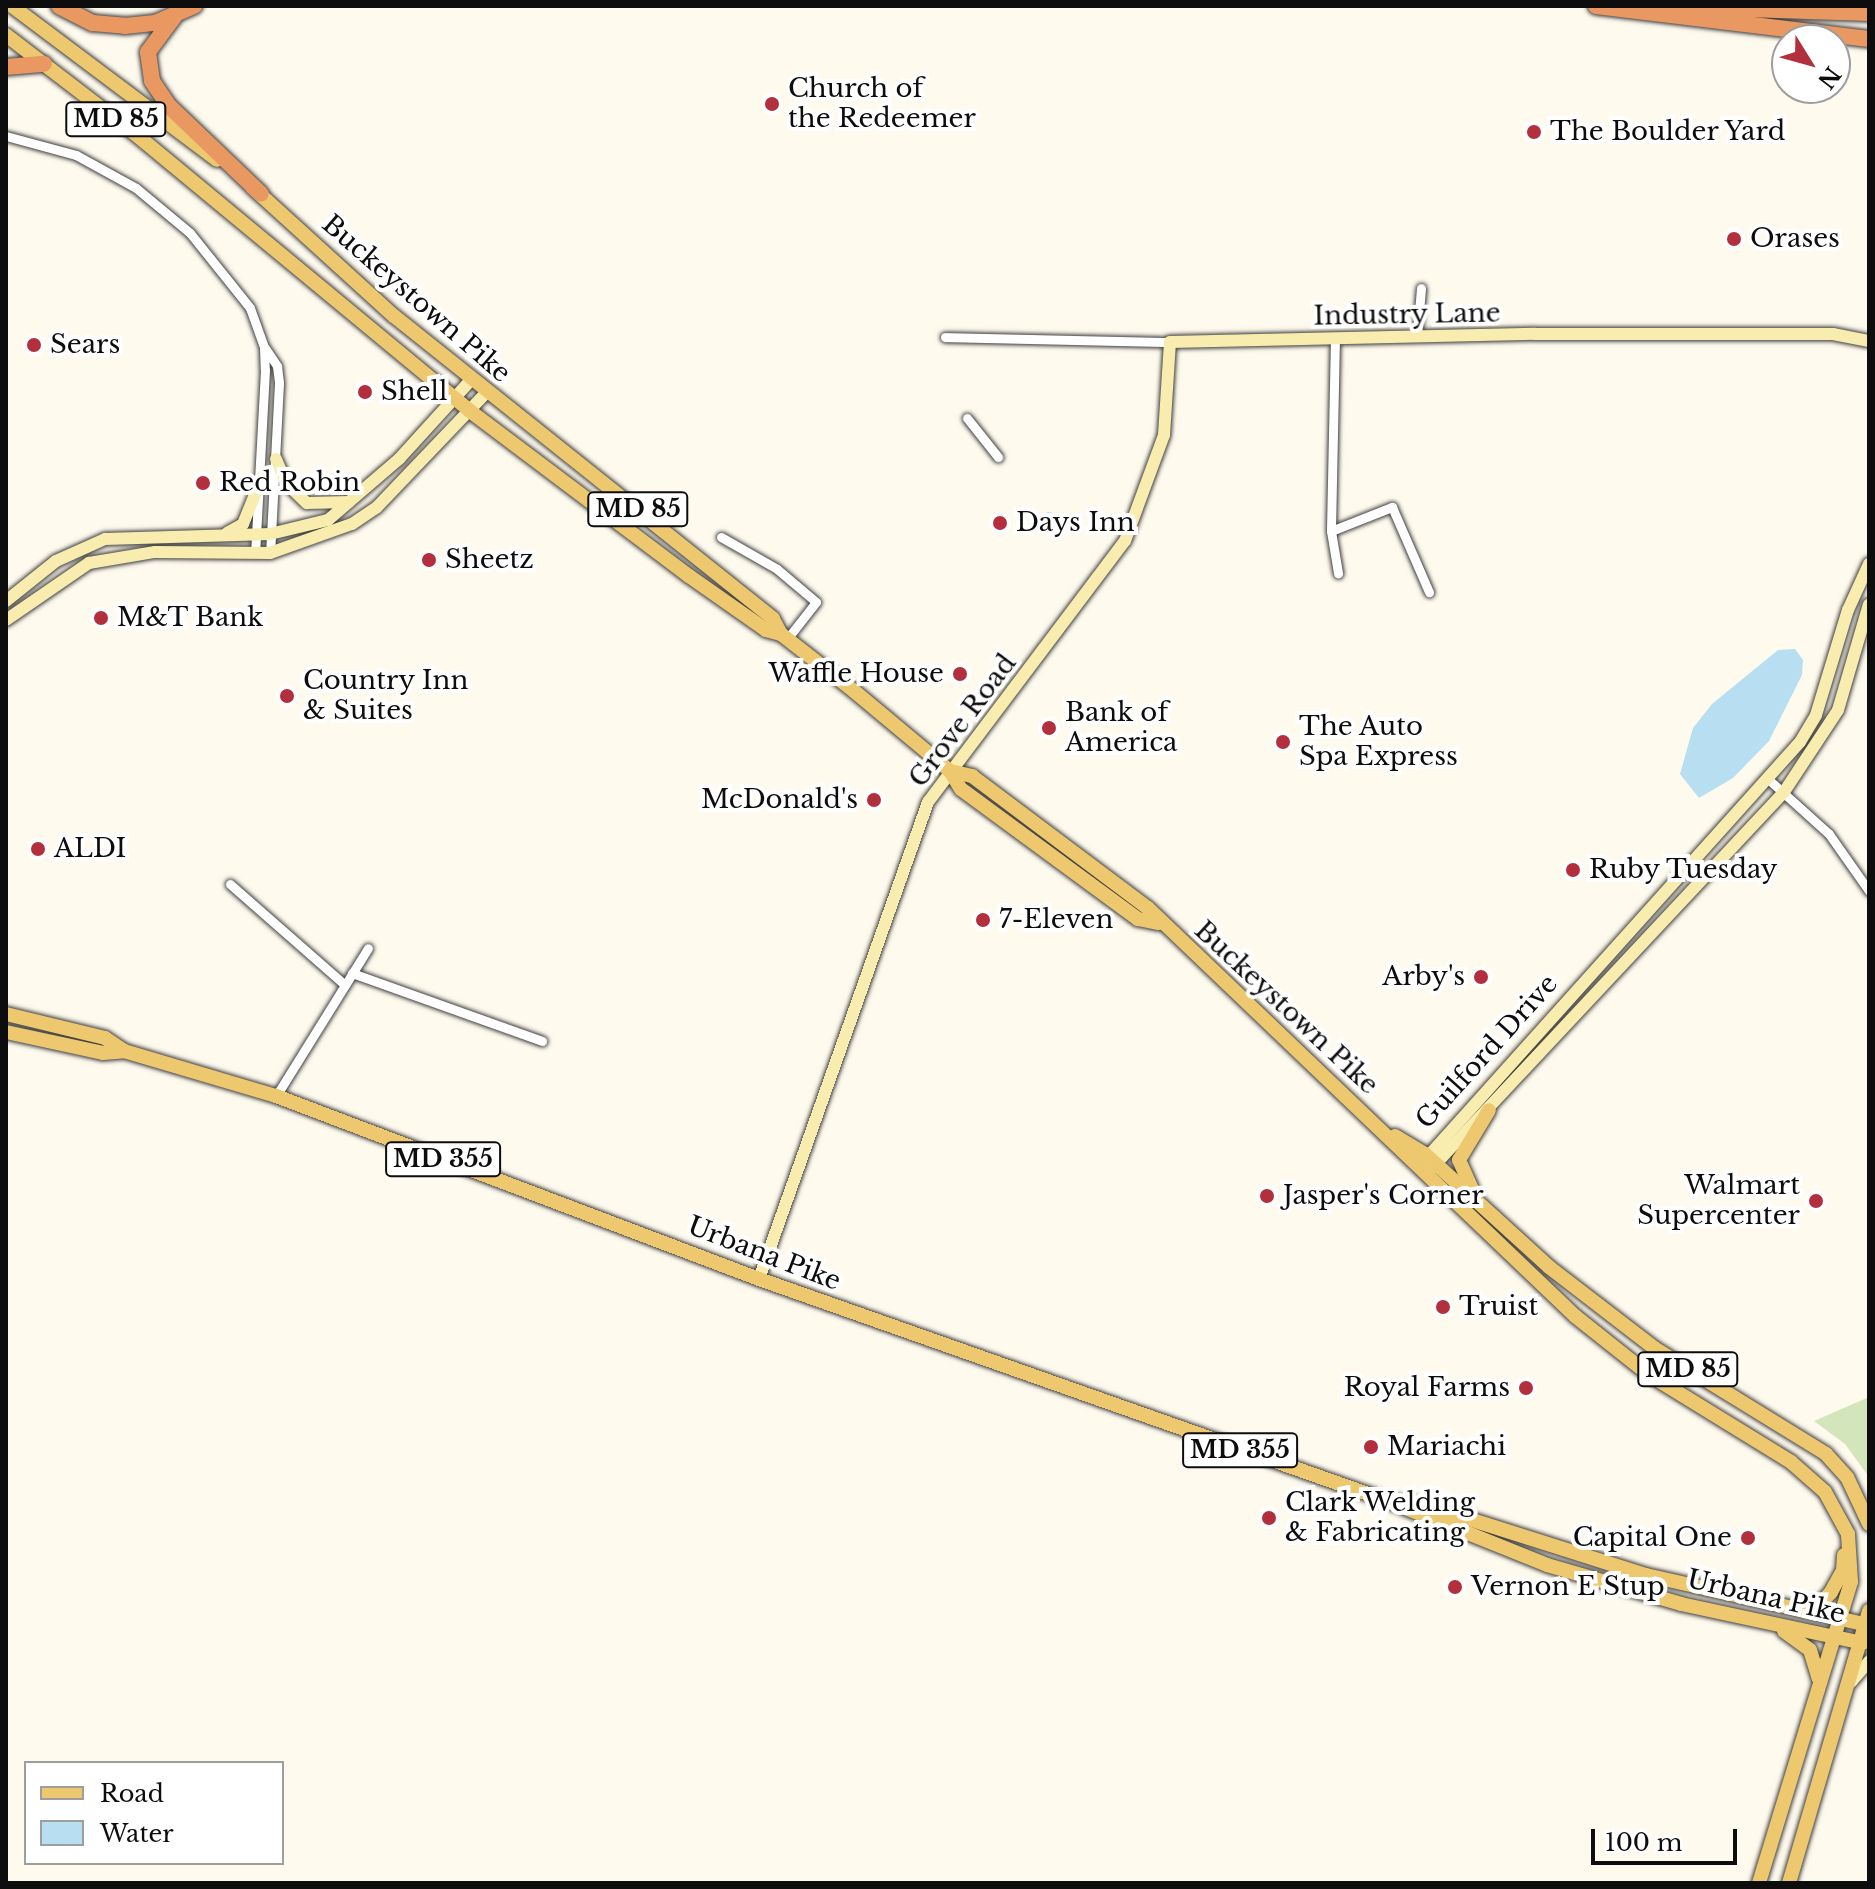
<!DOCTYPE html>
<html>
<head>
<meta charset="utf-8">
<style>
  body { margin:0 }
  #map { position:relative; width:1875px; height:1889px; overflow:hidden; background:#fefaee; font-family:"Libre Baskerville",serif }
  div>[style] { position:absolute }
  .green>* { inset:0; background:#d3e5bb }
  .water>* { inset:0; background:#b7def1 }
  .round { border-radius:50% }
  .roads { filter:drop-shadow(0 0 2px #404040) drop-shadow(0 0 2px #404040) }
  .street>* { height:9px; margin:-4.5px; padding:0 4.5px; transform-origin:4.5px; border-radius:4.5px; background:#fff }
  .secondary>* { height:12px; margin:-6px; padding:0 6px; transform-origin:6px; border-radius:6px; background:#f8ecae }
  .primary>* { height:14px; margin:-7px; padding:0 7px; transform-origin:7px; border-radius:7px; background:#eec86e }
  .highway>* { height:16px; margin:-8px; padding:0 8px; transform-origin:8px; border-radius:8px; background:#e99861 }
  .dots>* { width:22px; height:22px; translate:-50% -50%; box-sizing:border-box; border:4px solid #fff; border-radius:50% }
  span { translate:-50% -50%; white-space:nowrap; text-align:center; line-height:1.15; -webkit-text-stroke:8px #fff; paint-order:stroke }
  .shield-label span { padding:2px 6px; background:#fff; border:2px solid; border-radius:6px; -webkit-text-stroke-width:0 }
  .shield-label { font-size:24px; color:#0d0d0d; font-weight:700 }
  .poi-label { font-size:26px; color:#0d0d0d }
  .left { translate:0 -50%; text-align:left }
  .right { translate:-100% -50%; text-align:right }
  .street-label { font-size:26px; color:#0d0d0d }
  .frame { position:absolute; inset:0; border:8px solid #0d0d0d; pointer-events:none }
  .legend { position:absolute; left:24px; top:1761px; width:260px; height:104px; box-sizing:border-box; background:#fff; border:2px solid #9e9e9e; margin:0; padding:10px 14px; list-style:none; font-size:24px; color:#0d0d0d }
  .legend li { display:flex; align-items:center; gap:16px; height:40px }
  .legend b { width:40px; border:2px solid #9e9e9e }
  .north { position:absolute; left:1771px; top:24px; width:80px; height:80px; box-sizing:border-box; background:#fff; border:2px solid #9e9e9e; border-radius:50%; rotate:127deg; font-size:22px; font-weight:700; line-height:32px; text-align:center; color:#0d0d0d }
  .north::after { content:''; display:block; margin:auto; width:28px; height:36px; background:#b2303d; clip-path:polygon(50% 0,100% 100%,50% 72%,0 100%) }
  .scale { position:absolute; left:1591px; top:1829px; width:146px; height:36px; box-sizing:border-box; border:4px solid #0d0d0d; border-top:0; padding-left:10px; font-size:24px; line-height:28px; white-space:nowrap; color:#0d0d0d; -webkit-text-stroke:6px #fff; paint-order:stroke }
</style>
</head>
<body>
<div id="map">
  <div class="green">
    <i style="clip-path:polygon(1869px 1397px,1869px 1477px,1845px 1444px,1814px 1421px)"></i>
  </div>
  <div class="water">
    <i class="round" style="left:1040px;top:512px;width:18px;height:18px"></i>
    <i style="clip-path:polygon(1795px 649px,1803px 660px,1802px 675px,1769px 741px,1733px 778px,1699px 798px,1680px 774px,1693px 728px,1712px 704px,1778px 650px)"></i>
  </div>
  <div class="roads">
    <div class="street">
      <i style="left:6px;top:136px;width:73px;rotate:15.2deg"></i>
      <i style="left:76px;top:155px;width:68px;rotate:28.8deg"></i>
      <i style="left:136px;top:188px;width:70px;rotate:39.8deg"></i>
      <i style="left:190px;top:233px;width:96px;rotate:51.3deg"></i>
      <i style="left:250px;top:308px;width:41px;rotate:70.3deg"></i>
      <i style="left:264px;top:347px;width:23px;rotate:88deg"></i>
      <i style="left:265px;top:370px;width:183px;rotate:93.1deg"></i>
      <i style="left:1417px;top:336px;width:48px;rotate:-85.2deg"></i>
      <i style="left:945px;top:337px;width:225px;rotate:1.3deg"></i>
      <i style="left:1335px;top:338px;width:193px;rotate:91.2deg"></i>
      <i style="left:1331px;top:531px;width:43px;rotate:80.5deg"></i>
      <i style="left:265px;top:348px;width:22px;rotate:56deg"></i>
      <i style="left:277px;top:366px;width:17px;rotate:83deg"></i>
      <i style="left:279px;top:383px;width:170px;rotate:93deg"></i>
      <i style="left:967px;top:418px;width:50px;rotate:51.5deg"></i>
      <i style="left:1331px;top:531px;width:66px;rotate:-21.5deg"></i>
      <i style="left:1392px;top:507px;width:93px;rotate:66.5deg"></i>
      <i style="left:721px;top:537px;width:64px;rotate:29.7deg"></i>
      <i style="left:777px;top:569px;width:51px;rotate:40.2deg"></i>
      <i style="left:816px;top:602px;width:47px;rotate:128.1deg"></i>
      <i style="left:1768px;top:779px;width:82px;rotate:42deg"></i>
      <i style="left:1829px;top:834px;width:70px;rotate:54.9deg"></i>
      <i style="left:230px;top:884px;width:153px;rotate:41.3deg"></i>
      <i style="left:352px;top:973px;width:202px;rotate:19.7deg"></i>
      <i style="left:276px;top:1096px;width:174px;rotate:-58.1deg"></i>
    </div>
    <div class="secondary">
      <i style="left:276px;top:459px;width:26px;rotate:67deg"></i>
      <i style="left:286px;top:483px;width:29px;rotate:44deg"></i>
      <i style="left:307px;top:503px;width:42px;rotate:-1.4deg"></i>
      <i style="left:227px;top:533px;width:18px;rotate:-29deg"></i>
      <i style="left:243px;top:524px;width:51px;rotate:-68deg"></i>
      <i style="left:6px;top:601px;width:64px;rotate:-38.7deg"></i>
      <i style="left:56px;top:561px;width:54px;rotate:-24.2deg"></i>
      <i style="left:105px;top:539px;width:165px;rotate:-1.7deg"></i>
      <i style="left:270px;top:534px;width:60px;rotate:-13.6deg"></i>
      <i style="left:328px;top:520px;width:94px;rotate:-40.7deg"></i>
      <i style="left:399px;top:459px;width:107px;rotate:-47.7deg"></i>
      <i style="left:6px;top:620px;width:101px;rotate:-34.5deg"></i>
      <i style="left:89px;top:563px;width:67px;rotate:-9.5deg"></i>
      <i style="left:155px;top:552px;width:115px;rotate:0.5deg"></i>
      <i style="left:270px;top:553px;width:87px;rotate:-19.5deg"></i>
      <i style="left:352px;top:524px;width:30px;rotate:-34deg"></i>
      <i style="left:377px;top:507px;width:158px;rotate:-46.3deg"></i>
      <i style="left:1423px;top:1162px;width:564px;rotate:-48.09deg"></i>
      <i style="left:1800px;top:742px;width:31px;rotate:-59deg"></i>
      <i style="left:1816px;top:715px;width:110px;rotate:-73.1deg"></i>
      <i style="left:1848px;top:610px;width:51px;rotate:-65.5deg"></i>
      <i style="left:1432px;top:1168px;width:515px;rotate:-46.89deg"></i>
      <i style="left:1784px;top:792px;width:98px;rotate:-56.6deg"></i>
      <i style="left:1838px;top:710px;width:110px;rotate:-73.7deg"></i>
      <i style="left:759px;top:1279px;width:506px;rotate:-70.49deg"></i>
      <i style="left:928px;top:802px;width:327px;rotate:-53deg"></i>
      <i style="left:1125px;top:541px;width:113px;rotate:-69.8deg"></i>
      <i style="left:1164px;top:435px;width:93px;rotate:-86.3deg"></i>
      <i style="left:1170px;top:342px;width:365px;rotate:-1.3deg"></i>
      <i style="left:1535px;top:334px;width:298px"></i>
      <i style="left:1833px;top:334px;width:37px;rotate:11deg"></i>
      <i style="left:1851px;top:1682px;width:28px;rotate:-49deg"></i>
    </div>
    <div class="primary">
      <i style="left:12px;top:6px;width:256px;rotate:36.9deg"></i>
      <i style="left:6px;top:35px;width:168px;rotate:37.5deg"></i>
      <i style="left:139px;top:137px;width:430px;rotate:39.6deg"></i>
      <i style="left:470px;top:411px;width:274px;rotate:37deg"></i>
      <i style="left:689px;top:576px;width:94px;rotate:35deg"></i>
      <i style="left:766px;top:630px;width:16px;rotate:15deg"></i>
      <i style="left:781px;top:634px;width:93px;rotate:38deg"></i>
      <i style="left:854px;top:691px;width:125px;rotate:39.8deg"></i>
      <i style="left:950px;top:771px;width:21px;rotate:59deg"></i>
      <i style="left:961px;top:789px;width:220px;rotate:36.3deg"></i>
      <i style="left:1138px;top:919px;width:21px;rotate:11deg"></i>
      <i style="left:252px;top:187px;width:192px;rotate:42.3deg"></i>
      <i style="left:394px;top:316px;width:485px;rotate:38.6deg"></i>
      <i style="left:773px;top:619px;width:17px;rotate:62deg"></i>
      <i style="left:950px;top:771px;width:23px;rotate:13deg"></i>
      <i style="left:972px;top:776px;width:220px;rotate:36.9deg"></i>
      <i style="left:1148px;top:908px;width:591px;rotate:43.7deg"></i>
      <i style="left:1575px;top:1316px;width:93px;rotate:38.5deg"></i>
      <i style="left:1648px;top:1374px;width:168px;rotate:31.6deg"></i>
      <i style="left:1791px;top:1462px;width:45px;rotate:41.4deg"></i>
      <i style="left:1825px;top:1492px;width:48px;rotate:61.3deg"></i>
      <i style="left:1848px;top:1534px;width:48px;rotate:86.4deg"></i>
      <i style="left:1851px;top:1582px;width:315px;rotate:107deg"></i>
      <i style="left:6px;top:1014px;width:102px;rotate:13.6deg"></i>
      <i style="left:105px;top:1038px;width:23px;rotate:34deg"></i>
      <i style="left:124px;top:1051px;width:159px;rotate:16.5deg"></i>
      <i style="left:276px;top:1096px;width:517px;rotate:20.75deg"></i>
      <i style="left:759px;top:1279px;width:667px;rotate:19.44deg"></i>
      <i style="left:1388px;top:1501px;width:171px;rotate:21.9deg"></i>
      <i style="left:1547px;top:1565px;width:140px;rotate:16.2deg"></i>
      <i style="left:1681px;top:1604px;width:186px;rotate:12.1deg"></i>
      <i style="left:6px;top:1032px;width:99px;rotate:12.2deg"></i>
      <i style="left:103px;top:1053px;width:21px;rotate:-5deg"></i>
      <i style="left:1395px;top:1136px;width:35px;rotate:31deg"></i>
      <i style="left:1425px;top:1154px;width:168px;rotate:42.3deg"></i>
      <i style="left:1549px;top:1267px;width:133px;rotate:37.6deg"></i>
      <i style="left:1654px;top:1348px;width:202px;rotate:31.6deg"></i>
      <i style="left:1826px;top:1454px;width:31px;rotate:48deg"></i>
      <i style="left:1847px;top:1477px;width:52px;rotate:64.9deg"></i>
      <i style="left:1472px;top:1189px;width:32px;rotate:-114deg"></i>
      <i style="left:1459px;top:1160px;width:58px;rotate:-59deg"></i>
      <i style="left:1396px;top:1502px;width:32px;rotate:7deg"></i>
      <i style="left:1428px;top:1506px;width:229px;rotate:17.6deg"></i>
      <i style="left:1646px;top:1575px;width:227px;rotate:12.7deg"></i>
      <i style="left:1798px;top:1609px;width:23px;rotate:-13deg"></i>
      <i style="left:1820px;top:1604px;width:16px;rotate:-47deg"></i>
      <i style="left:1831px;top:1592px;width:25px;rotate:-61deg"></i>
      <i style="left:1843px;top:1570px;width:15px;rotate:-86deg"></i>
      <i style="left:1784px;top:1631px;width:32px;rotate:36deg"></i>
      <i style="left:1810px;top:1650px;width:30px;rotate:73deg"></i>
      <i style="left:1789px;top:1883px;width:284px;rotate:-73.6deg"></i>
    </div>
    <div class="highway">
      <i style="left:59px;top:6px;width:38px;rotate:27deg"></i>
      <i style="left:93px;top:23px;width:32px;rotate:5deg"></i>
      <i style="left:125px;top:26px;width:30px;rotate:-6deg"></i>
      <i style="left:155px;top:23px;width:43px;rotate:-23.6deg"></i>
      <i style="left:1596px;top:6px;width:275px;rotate:6.9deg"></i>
      <i style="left:1686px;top:7px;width:183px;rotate:1.9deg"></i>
      <i style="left:174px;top:17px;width:44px;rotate:126.6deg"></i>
      <i style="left:148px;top:52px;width:29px;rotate:82deg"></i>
      <i style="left:152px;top:81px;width:30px;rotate:56deg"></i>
      <i style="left:169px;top:106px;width:127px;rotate:43.7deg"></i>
      <i style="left:6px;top:67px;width:38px;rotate:-5deg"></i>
    </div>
  </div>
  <div class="dots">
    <i style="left:772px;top:104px;background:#b2303d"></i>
    <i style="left:1534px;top:132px;background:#b2303d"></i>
    <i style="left:1734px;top:239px;background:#b2303d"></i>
    <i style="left:34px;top:345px;background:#b2303d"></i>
    <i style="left:365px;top:392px;background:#b2303d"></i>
    <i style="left:203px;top:483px;background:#b2303d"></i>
    <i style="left:1000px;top:523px;background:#b2303d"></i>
    <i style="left:429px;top:560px;background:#b2303d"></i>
    <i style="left:101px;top:618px;background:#b2303d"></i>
    <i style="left:960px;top:674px;background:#b2303d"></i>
    <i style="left:287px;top:696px;background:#b2303d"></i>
    <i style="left:1049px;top:728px;background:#b2303d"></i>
    <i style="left:1283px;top:742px;background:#b2303d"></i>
    <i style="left:874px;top:800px;background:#b2303d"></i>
    <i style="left:38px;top:849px;background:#b2303d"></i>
    <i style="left:1573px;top:870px;background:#b2303d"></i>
    <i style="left:983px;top:920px;background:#b2303d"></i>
    <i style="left:1481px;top:977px;background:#b2303d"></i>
    <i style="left:1267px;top:1196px;background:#b2303d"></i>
    <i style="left:1816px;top:1201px;background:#b2303d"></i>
    <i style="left:1443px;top:1307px;background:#b2303d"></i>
    <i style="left:1526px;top:1388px;background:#b2303d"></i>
    <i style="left:1371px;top:1447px;background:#b2303d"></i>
    <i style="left:1269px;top:1518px;background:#b2303d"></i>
    <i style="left:1748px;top:1538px;background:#b2303d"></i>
    <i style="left:1455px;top:1587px;background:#b2303d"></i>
  </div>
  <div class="shield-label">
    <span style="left:116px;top:119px">MD 85</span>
    <span style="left:638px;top:509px">MD 85</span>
    <span style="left:443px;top:1159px">MD 355</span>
    <span style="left:1688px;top:1369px">MD 85</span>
    <span style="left:1240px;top:1450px">MD 355</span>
  </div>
  <div class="poi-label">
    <span class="left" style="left:788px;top:104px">Church of<br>the Redeemer</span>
    <span class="left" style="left:1550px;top:132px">The Boulder Yard</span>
    <span class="left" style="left:1750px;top:239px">Orases</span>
    <span class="left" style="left:50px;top:345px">Sears</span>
    <span class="left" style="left:381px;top:392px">Shell</span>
    <span class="left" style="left:219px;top:483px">Red Robin</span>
    <span class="left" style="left:1016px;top:523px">Days Inn</span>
    <span class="left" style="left:445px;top:560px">Sheetz</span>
    <span class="left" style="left:117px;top:618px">M&amp;T Bank</span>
    <span class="right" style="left:944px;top:674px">Waffle House</span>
    <span class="left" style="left:303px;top:696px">Country Inn<br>&amp; Suites</span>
    <span class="left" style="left:1065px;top:728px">Bank of<br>America</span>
    <span class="left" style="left:1299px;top:742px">The Auto<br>Spa Express</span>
    <span class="right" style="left:858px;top:800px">McDonald's</span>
    <span class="left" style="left:54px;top:849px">ALDI</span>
    <span class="left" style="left:1589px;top:870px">Ruby Tuesday</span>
    <span class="left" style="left:999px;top:920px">7-Eleven</span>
    <span class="right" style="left:1465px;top:977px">Arby's</span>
    <span class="right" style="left:1800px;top:1201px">Walmart<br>Supercenter</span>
    <span class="left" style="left:1283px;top:1196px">Jasper's Corner</span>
    <span class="left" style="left:1459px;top:1307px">Truist</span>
    <span class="right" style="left:1510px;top:1388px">Royal Farms</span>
    <span class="left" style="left:1387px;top:1447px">Mariachi</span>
    <span class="left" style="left:1285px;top:1518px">Clark Welding<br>&amp; Fabricating</span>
    <span class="right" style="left:1732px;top:1538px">Capital One</span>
    <span class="left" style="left:1471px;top:1587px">Vernon E Stup</span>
  </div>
  <div class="street-label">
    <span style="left:416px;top:299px;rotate:41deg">Buckeystown Pike</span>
    <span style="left:1407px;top:315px;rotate:-1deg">Industry Lane</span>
    <span style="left:963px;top:721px;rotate:-53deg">Grove Road</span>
    <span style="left:1286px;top:1008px;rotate:43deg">Buckeystown Pike</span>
    <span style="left:1487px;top:1052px;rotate:-48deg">Guilford Drive</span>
    <span style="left:764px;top:1254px;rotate:21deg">Urbana Pike</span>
    <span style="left:1766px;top:1597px;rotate:13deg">Urbana Pike</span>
  </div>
  <div class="frame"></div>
  <ul class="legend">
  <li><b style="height:10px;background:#eec86e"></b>Road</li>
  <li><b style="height:22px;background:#b7def1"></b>Water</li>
  </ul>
  <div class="north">N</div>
  <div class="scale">100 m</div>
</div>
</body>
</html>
